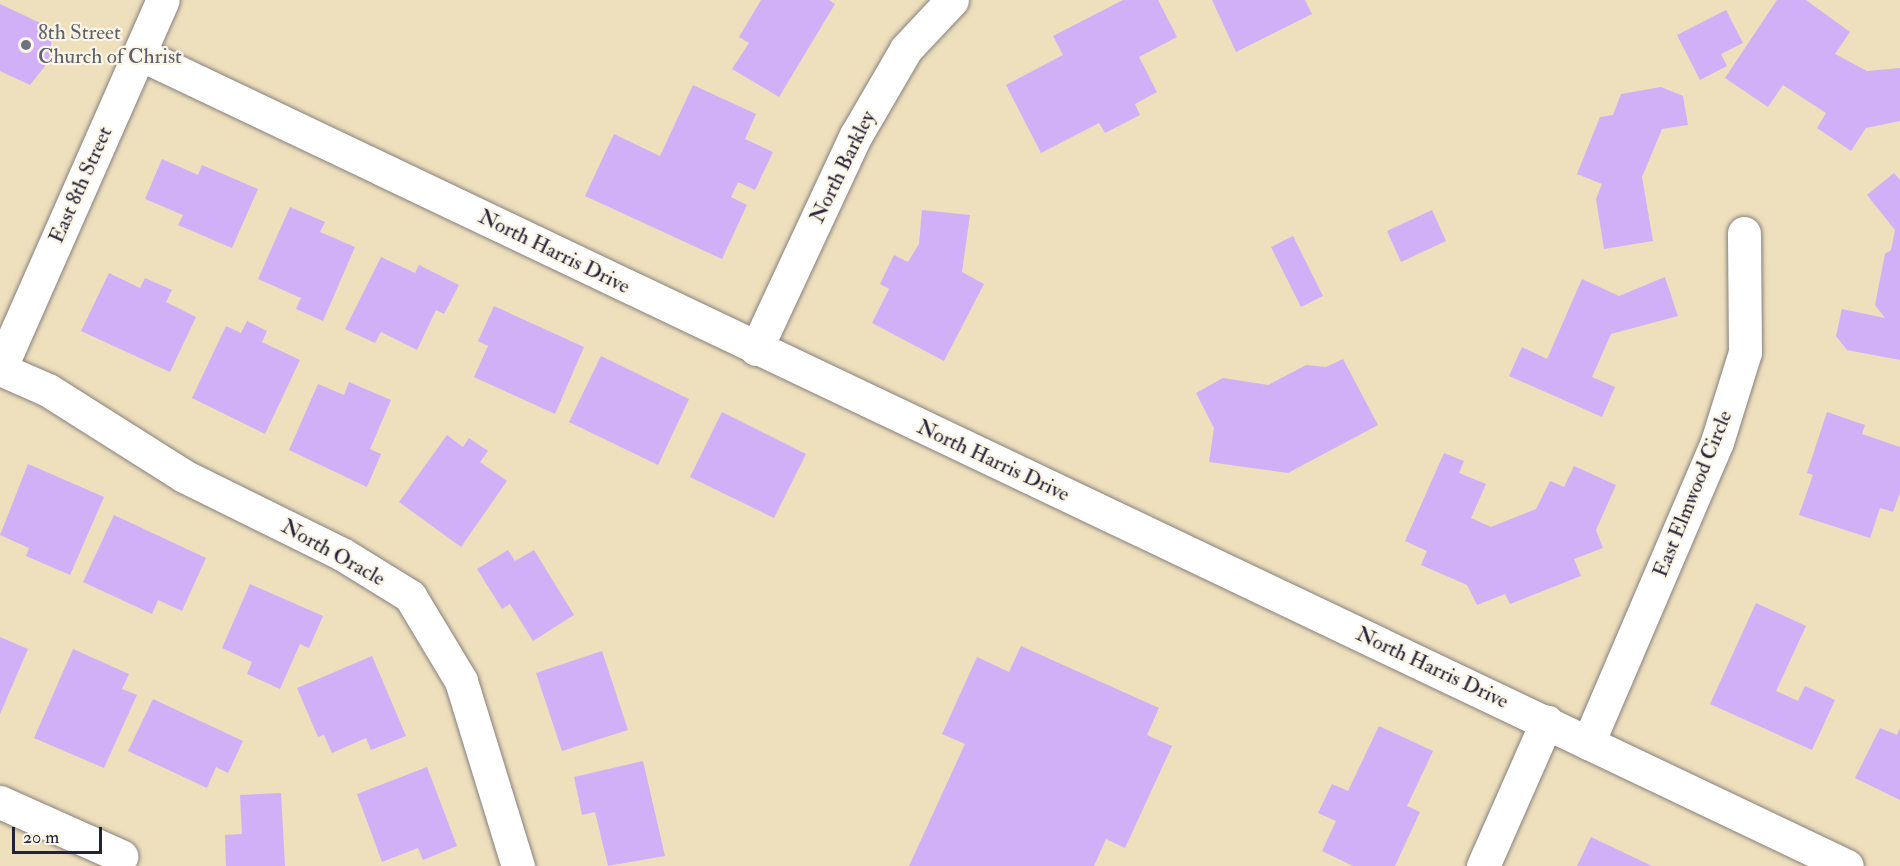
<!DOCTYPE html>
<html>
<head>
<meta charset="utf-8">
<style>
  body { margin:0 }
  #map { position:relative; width:1900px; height:866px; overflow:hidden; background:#eedfbd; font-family:"IM FELL Double Pica",serif }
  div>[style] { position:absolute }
  .building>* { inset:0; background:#d1b0f8 }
  .roads { filter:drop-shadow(0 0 2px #88807c) drop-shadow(0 0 2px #88807c) }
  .minor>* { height:33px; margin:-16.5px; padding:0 16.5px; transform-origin:16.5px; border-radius:16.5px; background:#fff }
  .dots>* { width:16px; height:16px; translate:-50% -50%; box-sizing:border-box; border:3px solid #fcf5e5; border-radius:50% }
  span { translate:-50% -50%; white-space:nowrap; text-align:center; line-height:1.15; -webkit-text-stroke:4.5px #fcf5e5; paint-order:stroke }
  .worship-label { font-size:21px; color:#5b616d }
  .left { translate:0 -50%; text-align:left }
  .street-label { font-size:21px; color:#22223b }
  .scale { position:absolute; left:12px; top:827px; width:90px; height:27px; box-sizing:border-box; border:3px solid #22223b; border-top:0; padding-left:8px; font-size:18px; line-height:21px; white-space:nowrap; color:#22223b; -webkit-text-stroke:4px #fcf5e5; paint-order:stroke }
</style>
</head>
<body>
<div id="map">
  <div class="building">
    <i style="clip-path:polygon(761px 0,829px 0,835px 4px,779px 97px,732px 69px,749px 43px,739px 37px)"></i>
    <i style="clip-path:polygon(1123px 0,1158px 0,1177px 37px,1139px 57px,1157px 92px,1135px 104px,1140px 115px,1105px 133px,1099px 123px,1041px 153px,1006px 85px,1063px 55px,1053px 36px)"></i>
    <i style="clip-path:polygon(1212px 0,1305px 0,1312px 14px,1236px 52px)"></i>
    <i style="clip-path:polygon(1777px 0,1806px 0,1850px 32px,1835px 54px,1867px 71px,1900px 68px,1900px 121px,1866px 128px,1851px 151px,1817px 128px,1826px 113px,1783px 85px,1768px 107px,1725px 78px)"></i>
    <i style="clip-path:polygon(0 4px,53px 29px,49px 61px,30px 85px,0 71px)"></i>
    <i style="clip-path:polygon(1726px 10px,1743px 43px,1721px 54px,1727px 66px,1700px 80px,1677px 35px)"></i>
    <i style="clip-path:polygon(693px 85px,756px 114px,745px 139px,773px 152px,755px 190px,738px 182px,731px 197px,747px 205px,722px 259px,585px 196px,614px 134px,660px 156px)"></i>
    <i style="clip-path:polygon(1661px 87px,1683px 96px,1688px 125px,1662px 129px,1642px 177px,1653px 241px,1604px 249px,1596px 199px,1602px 184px,1577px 174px,1600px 117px,1613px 115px,1621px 94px)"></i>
    <i style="clip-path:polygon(162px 159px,198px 175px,202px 165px,258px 189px,232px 248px,178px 225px,183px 215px,145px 199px)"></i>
    <i style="clip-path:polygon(1894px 173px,1900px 180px,1900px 360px,1847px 350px,1836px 336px,1842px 309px,1885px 318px,1875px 305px,1885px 254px,1891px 250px,1895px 230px,1867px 195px)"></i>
    <i style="clip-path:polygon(290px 207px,325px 222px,320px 232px,355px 247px,323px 321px,296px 309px,301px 298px,258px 279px)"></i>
    <i style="clip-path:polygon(922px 210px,970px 215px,962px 272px,984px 284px,944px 361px,872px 323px,889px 289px,880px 284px,894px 255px,908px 262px,919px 244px)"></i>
    <i style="clip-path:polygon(1432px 210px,1446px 241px,1401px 262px,1387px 231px)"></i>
    <i style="clip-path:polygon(1293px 236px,1323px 296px,1301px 307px,1271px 247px)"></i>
    <i style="clip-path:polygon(381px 257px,415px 273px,419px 265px,459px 285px,444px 314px,436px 310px,417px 350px,381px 332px,375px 343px,345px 329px)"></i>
    <i style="clip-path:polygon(109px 273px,140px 288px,145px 278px,172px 290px,166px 302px,196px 317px,170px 372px,81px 331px)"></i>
    <i style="clip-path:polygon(1665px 277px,1678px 316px,1611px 334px,1592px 377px,1615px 387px,1602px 417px,1509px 376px,1522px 347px,1547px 359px,1582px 279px,1619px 296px)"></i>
    <i style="clip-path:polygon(494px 306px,584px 347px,555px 414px,474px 377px,488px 346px,478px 341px)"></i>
    <i style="clip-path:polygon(247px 321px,267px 331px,262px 342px,300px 360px,265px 434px,192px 398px,226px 326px,241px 333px)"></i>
    <i style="clip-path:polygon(601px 356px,689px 399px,658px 465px,569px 422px)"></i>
    <i style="clip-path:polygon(1343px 359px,1378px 425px,1288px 473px,1209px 462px,1214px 428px,1196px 393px,1223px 378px,1268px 385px,1306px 365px,1326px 367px)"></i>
    <i style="clip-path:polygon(349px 382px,391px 400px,370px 449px,381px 454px,367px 487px,289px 450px,318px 384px,344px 395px)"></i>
    <i style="clip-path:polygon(722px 412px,806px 454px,774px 518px,690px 477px)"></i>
    <i style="clip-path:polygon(1827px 412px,1865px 425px,1862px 434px,1900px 447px,1900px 493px,1893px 512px,1880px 508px,1870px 538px,1799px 515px,1813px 475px,1807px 473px)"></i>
    <i style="clip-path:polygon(447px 435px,463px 447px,469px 438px,488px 451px,480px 462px,507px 481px,461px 547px,399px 502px)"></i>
    <i style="clip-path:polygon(1444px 453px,1464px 461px,1459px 473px,1486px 484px,1471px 518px,1491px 527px,1536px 509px,1550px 481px,1564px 487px,1574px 466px,1616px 485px,1596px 530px,1603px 548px,1574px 559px,1581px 576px,1510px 604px,1505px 594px,1477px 605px,1467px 585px,1421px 565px,1427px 551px,1405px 541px)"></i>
    <i style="clip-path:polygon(28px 464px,104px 497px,70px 575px,26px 556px,29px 548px,0 535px)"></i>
    <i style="clip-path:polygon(114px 515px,206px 558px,182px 611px,158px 600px,152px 614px,83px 582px)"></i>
    <i style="clip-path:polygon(508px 550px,515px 561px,534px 550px,574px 615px,533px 641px,510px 604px,502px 609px,477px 569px)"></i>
    <i style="clip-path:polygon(250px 584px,323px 616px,309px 648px,300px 644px,280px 689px,247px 674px,252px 662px,222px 648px)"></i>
    <i style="clip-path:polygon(1756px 603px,1806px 626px,1776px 691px,1798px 701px,1805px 686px,1835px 700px,1812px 750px,1710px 704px)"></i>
    <i style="clip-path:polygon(0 637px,28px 649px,0 714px)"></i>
    <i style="clip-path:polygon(1021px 646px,1159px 708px,1147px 735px,1172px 746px,1125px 848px,1106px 839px,1094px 866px,909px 866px,965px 744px,942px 734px,977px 657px,1009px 672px)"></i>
    <i style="clip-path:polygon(73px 649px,129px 674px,122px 689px,137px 695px,104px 768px,34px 738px)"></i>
    <i style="clip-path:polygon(602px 651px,628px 730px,562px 751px,536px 673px)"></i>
    <i style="clip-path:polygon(372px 656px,406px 736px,371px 750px,366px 738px,332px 753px,324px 735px,318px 737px,297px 688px)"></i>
    <i style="clip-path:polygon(153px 699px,243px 741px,228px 773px,216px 767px,207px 788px,128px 751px)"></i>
    <i style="clip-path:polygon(1379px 726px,1433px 751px,1407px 806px,1420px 812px,1395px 866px,1353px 866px,1322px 851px,1336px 821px,1318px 813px,1332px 784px,1348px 791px)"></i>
    <i style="clip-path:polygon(1880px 728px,1897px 735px,1900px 728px,1900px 800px,1855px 778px)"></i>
    <i style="clip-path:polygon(643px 761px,665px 856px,608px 866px,595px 812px,582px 815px,574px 777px)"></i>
    <i style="clip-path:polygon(427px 767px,457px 846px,423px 860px,418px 848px,382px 862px,357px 794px)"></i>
    <i style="clip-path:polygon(281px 793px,285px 866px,226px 866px,225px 835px,242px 834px,240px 795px)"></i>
    <i style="clip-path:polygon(1591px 837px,1652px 866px,1577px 866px)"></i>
  </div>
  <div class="roads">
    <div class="minor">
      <i style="left:140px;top:54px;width:1890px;rotate:25.44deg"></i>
      <i style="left:756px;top:349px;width:236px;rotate:-65deg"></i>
      <i style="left:856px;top:135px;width:99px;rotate:-59.8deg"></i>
      <i style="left:906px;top:49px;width:67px;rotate:-46.8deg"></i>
      <i style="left:0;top:369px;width:52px;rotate:23.6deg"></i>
      <i style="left:48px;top:390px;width:161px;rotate:32.3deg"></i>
      <i style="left:184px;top:476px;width:176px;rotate:26.3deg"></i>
      <i style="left:342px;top:554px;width:80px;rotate:31.7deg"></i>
      <i style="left:410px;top:596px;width:99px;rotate:59deg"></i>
      <i style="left:461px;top:681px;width:194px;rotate:72.9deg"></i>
      <i style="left:0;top:369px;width:403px;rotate:-66.2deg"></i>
      <i style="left:1588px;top:743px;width:327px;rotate:-66.8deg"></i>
      <i style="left:1717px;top:442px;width:94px;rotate:-72.7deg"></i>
      <i style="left:1745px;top:352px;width:119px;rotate:-90.5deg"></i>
      <i style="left:0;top:802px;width:133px;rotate:24.1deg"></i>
      <i style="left:1483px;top:866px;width:158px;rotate:-66.2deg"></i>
    </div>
  </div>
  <div class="dots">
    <i style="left:26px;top:45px;background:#6b7280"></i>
  </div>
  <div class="worship-label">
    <span class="left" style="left:38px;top:45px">8th Street<br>Church of Christ</span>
  </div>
  <div class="street-label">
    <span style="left:843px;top:167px;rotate:-64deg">North Barkley</span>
    <span style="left:81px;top:185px;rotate:-66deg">East 8th Street</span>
    <span style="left:554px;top:252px;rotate:26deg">North Harris Drive</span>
    <span style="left:993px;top:461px;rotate:25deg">North Harris Drive</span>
    <span style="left:1693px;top:494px;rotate:-68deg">East Elmwood Circle</span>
    <span style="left:333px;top:553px;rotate:29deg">North Oracle</span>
    <span style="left:1432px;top:668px;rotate:25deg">North Harris Drive</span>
  </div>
  <div class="scale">20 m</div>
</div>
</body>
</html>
